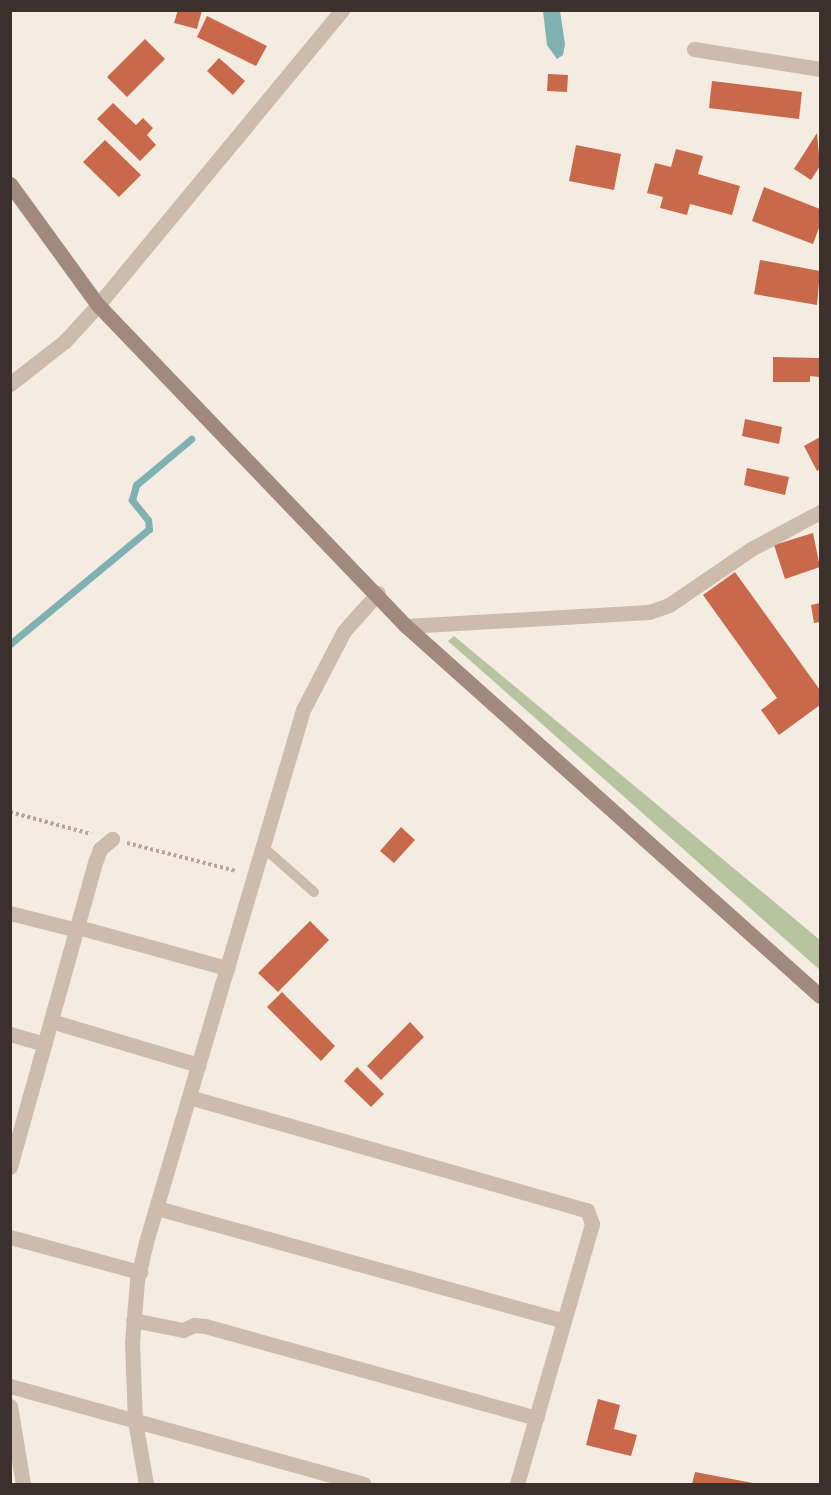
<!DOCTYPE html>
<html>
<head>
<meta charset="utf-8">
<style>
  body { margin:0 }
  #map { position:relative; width:831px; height:1495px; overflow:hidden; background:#f4ebe1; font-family:"Nunito Sans",sans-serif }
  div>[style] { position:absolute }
  .green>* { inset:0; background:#b8c4a0 }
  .water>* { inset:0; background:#7fb0b2 }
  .stream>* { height:7px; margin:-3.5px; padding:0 3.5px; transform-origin:3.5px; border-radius:3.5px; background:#7fb0b2 }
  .building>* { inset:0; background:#c8694b }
  .path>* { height:4px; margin-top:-2px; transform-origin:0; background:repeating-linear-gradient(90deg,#b9a596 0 3px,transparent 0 6px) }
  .lane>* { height:10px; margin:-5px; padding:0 5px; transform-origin:5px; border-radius:5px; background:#cdbbac }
  .street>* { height:15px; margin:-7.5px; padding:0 7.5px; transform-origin:7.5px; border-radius:7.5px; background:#cdbbac }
  .secondary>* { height:15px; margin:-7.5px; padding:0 7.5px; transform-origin:7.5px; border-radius:7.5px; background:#a18a7d }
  span { translate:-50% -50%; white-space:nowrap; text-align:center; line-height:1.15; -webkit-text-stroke:6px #fbf5ee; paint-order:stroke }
  .frame { position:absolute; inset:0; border:12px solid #3b302b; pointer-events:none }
</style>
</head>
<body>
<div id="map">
  <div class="green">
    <i style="clip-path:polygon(454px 636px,820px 940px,820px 970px,448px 641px)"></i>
  </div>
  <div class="water">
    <i style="clip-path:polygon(543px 11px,560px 11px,565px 44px,563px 55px,557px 59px,547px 45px)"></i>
  </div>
  <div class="stream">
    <i style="left:10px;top:644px;width:180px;rotate:-39.6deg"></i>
    <i style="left:149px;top:529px;width:9px;rotate:-96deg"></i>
    <i style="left:148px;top:520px;width:26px;rotate:-129deg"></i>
    <i style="left:132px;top:500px;width:16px;rotate:-75deg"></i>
    <i style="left:136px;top:485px;width:72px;rotate:-39.9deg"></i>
  </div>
  <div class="building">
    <i style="clip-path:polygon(178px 10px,202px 10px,197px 29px,174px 23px)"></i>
    <i style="clip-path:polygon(207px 16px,267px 46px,256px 66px,197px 37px)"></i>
    <i style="clip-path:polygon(145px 39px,165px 59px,127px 97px,107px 77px)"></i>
    <i style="clip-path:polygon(219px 58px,245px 81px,233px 95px,207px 71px)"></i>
    <i style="clip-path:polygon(548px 74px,568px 75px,567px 92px,547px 91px)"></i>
    <i style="clip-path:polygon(712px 81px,802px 92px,799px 119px,709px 108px)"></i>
    <i style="clip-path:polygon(113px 103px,136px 125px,143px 118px,153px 128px,147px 135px,156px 145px,140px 161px,97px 119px)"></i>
    <i style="clip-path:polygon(817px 133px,820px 166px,811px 180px,794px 169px)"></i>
    <i style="clip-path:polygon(105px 140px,141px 175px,119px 197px,83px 162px)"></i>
    <i style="clip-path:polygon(576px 145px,621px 154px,614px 190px,569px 181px)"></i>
    <i style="clip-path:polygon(676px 149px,703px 156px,698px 174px,740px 186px,732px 215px,690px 204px,687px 215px,660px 208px,663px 197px,647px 193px,655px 163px,671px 167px)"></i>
    <i style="clip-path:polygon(764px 187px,820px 209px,820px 225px,813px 244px,752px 221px)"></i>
    <i style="clip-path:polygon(760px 260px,820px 271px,817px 305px,754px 294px)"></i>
    <i style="clip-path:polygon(773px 357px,819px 358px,819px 377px,810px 376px,810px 382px,773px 382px)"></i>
    <i style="clip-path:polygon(745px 419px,782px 427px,779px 444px,742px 436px)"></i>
    <i style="clip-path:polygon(820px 437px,820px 469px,817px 471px,804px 446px)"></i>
    <i style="clip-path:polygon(747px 468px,789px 477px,785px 495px,744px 485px)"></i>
    <i style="clip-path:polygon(813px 533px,820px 567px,785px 579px,774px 545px)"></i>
    <i style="clip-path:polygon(735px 572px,820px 690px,820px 705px,779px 735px,761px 710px,777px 698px,703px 595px)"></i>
    <i style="clip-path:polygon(820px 603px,820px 622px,814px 623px,811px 605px)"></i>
    <i style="clip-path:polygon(401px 827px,415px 840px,394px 863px,380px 851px)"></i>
    <i style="clip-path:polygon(310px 921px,329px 940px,278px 992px,258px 973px)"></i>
    <i style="clip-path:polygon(282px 992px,335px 1046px,321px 1061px,267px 1007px)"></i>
    <i style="clip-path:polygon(410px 1022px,424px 1037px,381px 1080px,367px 1066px)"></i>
    <i style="clip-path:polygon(357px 1067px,384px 1094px,371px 1107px,344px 1081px)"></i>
    <i style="clip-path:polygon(598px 1399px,620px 1405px,614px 1429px,637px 1435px,631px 1456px,586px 1445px)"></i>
    <i style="clip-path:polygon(695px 1472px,753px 1483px,753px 1484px,692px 1484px)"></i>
  </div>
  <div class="path">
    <i style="left:10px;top:812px;width:84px;rotate:15.2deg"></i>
    <i style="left:127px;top:843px;width:113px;rotate:14.4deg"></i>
  </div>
  <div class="lane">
    <i style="left:263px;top:847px;width:68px;rotate:41.4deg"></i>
  </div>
  <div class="street">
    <i style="left:694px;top:49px;width:128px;rotate:9deg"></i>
    <i style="left:10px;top:384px;width:70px;rotate:-38deg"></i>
    <i style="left:65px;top:341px;width:49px;rotate:-47.5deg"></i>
    <i style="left:98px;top:305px;width:383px;rotate:-50.4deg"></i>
    <i style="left:406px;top:626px;width:243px;rotate:-3.3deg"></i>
    <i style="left:649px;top:612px;width:21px;rotate:-19deg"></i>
    <i style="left:669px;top:605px;width:99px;rotate:-34.3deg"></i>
    <i style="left:751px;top:549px;width:78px;rotate:-28.2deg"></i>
    <i style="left:10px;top:913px;width:69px;rotate:14.2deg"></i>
    <i style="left:78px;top:927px;width:155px;rotate:15.4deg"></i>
    <i style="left:51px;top:1021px;width:154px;rotate:16.6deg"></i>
    <i style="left:10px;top:1034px;width:36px;rotate:16deg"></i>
    <i style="left:189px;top:1097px;width:414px;rotate:15.9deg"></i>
    <i style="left:587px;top:1210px;width:15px;rotate:70deg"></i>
    <i style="left:592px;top:1224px;width:271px;rotate:106.1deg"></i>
    <i style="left:10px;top:1167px;width:316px;rotate:-74.4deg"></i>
    <i style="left:95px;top:863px;width:15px;rotate:-70deg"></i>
    <i style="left:100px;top:849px;width:16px;rotate:-40deg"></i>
    <i style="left:157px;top:1208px;width:422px;rotate:15.5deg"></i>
    <i style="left:10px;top:1237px;width:135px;rotate:15.1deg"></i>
    <i style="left:133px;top:1320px;width:51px;rotate:11.3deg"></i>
    <i style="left:183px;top:1330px;width:12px;rotate:-24deg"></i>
    <i style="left:194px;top:1325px;width:11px;rotate:5deg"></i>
    <i style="left:205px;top:1326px;width:344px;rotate:15.5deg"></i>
    <i style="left:10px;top:1386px;width:367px;rotate:15.5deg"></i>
    <i style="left:10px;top:1406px;width:79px;rotate:80.5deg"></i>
    <i style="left:146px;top:1484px;width:64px;rotate:-99.9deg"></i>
    <i style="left:135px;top:1421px;width:79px;rotate:-92.2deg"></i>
    <i style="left:132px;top:1342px;width:61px;rotate:-85.3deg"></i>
    <i style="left:137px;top:1281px;width:40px;rotate:-77deg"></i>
    <i style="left:146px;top:1242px;width:555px;rotate:-73.56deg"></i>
    <i style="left:303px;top:710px;width:89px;rotate:-62.6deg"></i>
    <i style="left:344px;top:631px;width:51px;rotate:-48.2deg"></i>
  </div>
  <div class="secondary">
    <i style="left:10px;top:184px;width:150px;rotate:54deg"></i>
    <i style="left:98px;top:305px;width:445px;rotate:46.2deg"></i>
    <i style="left:406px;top:626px;width:555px;rotate:41.79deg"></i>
  </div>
  <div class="frame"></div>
</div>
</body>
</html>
